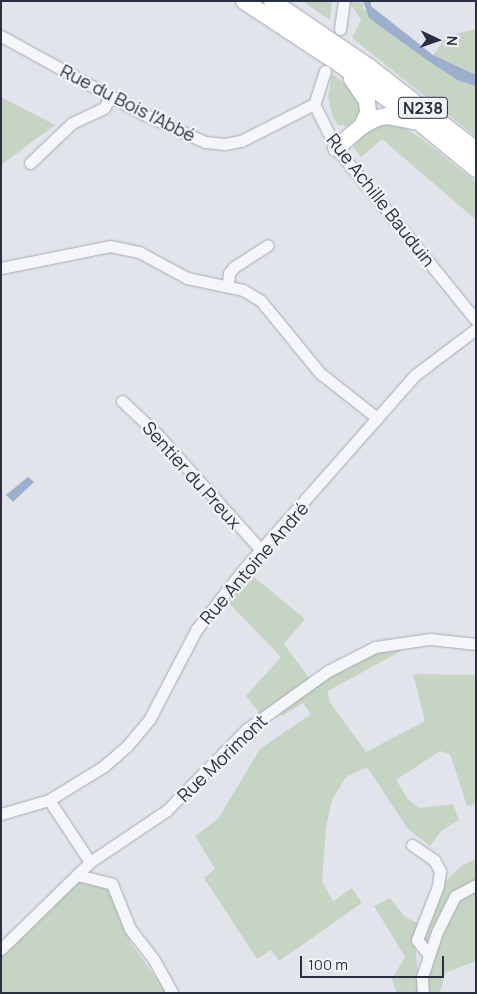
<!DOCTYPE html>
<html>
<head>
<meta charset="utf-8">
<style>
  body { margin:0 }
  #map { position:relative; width:477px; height:994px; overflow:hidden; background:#e2e4eb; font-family:Manrope,sans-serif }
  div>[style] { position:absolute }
  .green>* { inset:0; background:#c6d5c3 }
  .water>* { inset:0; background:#9cafcc }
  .roads { filter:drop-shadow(0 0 1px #a7aab5) drop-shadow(0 0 1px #a7aab5) }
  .minor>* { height:11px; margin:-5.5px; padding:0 5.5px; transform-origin:5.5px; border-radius:5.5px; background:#f5f6f9 }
  .highway>* { height:16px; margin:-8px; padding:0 8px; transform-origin:8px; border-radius:8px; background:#fff }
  span { translate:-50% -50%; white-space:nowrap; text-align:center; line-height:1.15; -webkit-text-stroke:4.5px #f2f4f8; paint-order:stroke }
  .shield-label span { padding:1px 4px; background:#f2f4f8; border:1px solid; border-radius:4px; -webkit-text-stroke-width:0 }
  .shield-label { font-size:16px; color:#293043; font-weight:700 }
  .street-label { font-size:18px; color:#293043 }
  .frame { position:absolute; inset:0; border:2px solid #293043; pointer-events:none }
  .north { position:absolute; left:412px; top:15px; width:50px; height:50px; -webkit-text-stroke:4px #f2f4f8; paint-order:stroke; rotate:93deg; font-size:14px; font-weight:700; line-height:20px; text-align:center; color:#293043 }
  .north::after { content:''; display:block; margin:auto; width:18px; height:22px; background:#293043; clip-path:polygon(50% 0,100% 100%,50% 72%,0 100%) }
  .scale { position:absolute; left:300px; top:956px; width:144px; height:22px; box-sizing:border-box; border:2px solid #293043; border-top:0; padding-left:6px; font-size:15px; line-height:18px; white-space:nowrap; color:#293043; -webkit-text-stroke:4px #f2f4f8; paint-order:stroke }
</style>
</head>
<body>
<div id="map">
  <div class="green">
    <i style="clip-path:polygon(303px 1px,332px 1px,330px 20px,322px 15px)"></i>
    <i style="clip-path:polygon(349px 2px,363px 3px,363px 9px,459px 81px,476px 86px,476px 137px,352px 38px,361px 20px)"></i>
    <i style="clip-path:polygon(476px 29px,476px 75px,433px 55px,447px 36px)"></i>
    <i style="clip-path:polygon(332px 74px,348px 86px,361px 105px,361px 114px,348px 126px,338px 125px,333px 118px,328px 97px)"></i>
    <i style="clip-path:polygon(1px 97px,55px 125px,1px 165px)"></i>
    <i style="clip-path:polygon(380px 122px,398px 124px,421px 138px,476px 182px,476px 220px,382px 139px,361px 157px,353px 147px,362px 135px)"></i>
    <i style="clip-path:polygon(248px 572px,305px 619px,284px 644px,310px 679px,260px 714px,246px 696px,281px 657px,226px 600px)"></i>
    <i style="clip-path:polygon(401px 645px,401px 651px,328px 691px,329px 701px,366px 752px,425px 721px,413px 674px,476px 675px,476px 804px,467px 806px,450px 754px,440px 751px,396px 780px,408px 799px,419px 808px,453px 804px,459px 820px,442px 830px,430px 846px,408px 829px,367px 767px,346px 777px,332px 800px,326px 828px,322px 881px,333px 901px,352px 888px,362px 903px,279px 961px,271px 950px,257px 959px,204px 878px,215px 869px,195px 836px,218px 819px,260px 749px,311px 714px,303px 703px,282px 716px,278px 709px,351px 660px)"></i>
    <i style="clip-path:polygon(476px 859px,476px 882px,454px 894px,429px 943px,422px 937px,443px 884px,461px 866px)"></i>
    <i style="clip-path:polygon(76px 881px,108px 886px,130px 942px,167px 993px,1px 993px,1px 954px)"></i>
    <i style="clip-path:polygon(476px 888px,476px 961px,445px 973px,440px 993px,427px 993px,431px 957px,458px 898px)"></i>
    <i style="clip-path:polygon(390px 898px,405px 917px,418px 923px,414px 939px,421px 993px,397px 993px,392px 979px,405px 957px,374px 906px)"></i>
  </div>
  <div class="water">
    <i style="clip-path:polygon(363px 1px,371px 1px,371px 6px,433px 55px,476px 75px,476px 86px,459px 81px,427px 60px,369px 18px)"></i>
    <i style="clip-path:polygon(28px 477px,34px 482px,13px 502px,6px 495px)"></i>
  </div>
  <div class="roads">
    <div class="minor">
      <i style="left:340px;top:29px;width:28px;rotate:-82deg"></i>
      <i style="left:1px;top:36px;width:162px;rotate:28.8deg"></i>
      <i style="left:143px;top:114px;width:68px;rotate:24.3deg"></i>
      <i style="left:205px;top:142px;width:20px;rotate:6deg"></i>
      <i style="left:225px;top:144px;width:16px;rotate:-11deg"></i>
      <i style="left:241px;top:141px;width:82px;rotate:-26.9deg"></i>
      <i style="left:325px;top:71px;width:35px;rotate:108deg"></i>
      <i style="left:314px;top:104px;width:49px;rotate:63.4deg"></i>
      <i style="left:336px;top:148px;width:222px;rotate:50.9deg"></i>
      <i style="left:30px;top:163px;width:58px;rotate:-43.6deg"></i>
      <i style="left:72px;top:123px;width:35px;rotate:-25deg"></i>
      <i style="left:104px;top:108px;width:14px;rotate:-60deg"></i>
      <i style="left:1px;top:268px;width:111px;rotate:-11.4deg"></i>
      <i style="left:110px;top:246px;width:30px;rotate:12deg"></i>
      <i style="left:139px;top:252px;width:55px;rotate:28.4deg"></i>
      <i style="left:187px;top:278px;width:57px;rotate:12.1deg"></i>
      <i style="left:243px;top:290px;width:21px;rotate:31deg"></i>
      <i style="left:261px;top:301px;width:93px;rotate:50.7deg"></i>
      <i style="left:320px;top:373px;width:73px;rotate:38.3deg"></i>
      <i style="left:228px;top:286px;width:13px;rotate:-86deg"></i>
      <i style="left:229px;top:273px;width:8px;rotate:-50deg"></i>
      <i style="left:234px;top:267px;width:40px;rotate:-32.9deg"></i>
      <i style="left:122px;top:401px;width:47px;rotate:43.3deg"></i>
      <i style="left:156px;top:433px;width:157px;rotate:48.1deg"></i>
      <i style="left:49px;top:800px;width:74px;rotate:56.5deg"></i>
      <i style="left:1px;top:814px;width:50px;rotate:-16.3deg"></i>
      <i style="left:49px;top:800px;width:65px;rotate:-31.7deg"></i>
      <i style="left:104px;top:766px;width:30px;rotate:-41deg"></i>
      <i style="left:127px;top:746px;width:34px;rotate:-50deg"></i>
      <i style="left:149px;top:720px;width:102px;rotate:-62.4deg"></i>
      <i style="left:196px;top:630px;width:76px;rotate:-51.9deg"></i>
      <i style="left:243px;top:570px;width:260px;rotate:-48.6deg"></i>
      <i style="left:415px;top:375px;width:76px;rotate:-37deg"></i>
      <i style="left:412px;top:845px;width:27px;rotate:34deg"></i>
      <i style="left:434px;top:860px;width:13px;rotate:61deg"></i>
      <i style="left:440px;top:871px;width:15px;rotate:98deg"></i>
      <i style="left:438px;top:886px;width:58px;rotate:111.3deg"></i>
      <i style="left:417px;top:940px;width:18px;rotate:52deg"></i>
      <i style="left:77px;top:875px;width:36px;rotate:14deg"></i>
      <i style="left:112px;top:884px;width:48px;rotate:68.2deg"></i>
      <i style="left:130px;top:929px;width:39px;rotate:52deg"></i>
      <i style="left:154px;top:960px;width:38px;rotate:61deg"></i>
      <i style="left:1px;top:949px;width:124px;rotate:-44.3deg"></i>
      <i style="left:90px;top:862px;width:92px;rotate:-33.9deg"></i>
      <i style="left:166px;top:811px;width:115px;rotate:-45.4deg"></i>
      <i style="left:247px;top:729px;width:100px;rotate:-35.6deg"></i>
      <i style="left:328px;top:671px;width:53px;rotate:-27.1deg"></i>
      <i style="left:375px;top:647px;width:56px;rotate:-8.3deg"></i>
      <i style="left:430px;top:639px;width:46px;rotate:6.2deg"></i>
      <i style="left:423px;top:993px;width:16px;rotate:-94deg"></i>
      <i style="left:422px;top:977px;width:47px;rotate:-71.6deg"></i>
      <i style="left:437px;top:932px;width:40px;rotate:-63.4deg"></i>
      <i style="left:455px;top:896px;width:24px;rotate:-28deg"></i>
    </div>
    <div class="highway">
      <i style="left:244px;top:1px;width:120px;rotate:33.4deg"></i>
      <i style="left:344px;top:67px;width:93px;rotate:36.3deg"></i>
      <i style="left:419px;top:122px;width:74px;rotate:39.5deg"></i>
      <i style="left:272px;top:1px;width:117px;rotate:34.2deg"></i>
      <i style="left:369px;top:67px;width:135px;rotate:37.8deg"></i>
      <i style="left:352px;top:79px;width:27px;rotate:56deg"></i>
      <i style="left:367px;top:101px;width:12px;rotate:85deg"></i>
      <i style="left:368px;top:113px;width:14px;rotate:115deg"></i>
      <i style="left:336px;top:148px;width:34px;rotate:-40deg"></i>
      <i style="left:362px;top:126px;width:17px;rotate:-28deg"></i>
      <i style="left:377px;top:118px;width:10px;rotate:-11deg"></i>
      <i style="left:387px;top:116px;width:26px;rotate:11deg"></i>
    </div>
  </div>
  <div class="shield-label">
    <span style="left:423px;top:108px">N238</span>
  </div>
  <div class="street-label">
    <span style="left:128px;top:103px;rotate:27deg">Rue du Bois l'Abbé</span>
    <span style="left:381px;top:200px;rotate:52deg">Rue Achille Bauduin</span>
    <span style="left:192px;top:475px;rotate:48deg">Sentier du Preux</span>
    <span style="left:254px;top:563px;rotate:-49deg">Rue Antoine André</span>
    <span style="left:222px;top:758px;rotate:-44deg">Rue Morimont</span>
  </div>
  <div class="frame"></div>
  <div class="north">N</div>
  <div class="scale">100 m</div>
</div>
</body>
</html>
